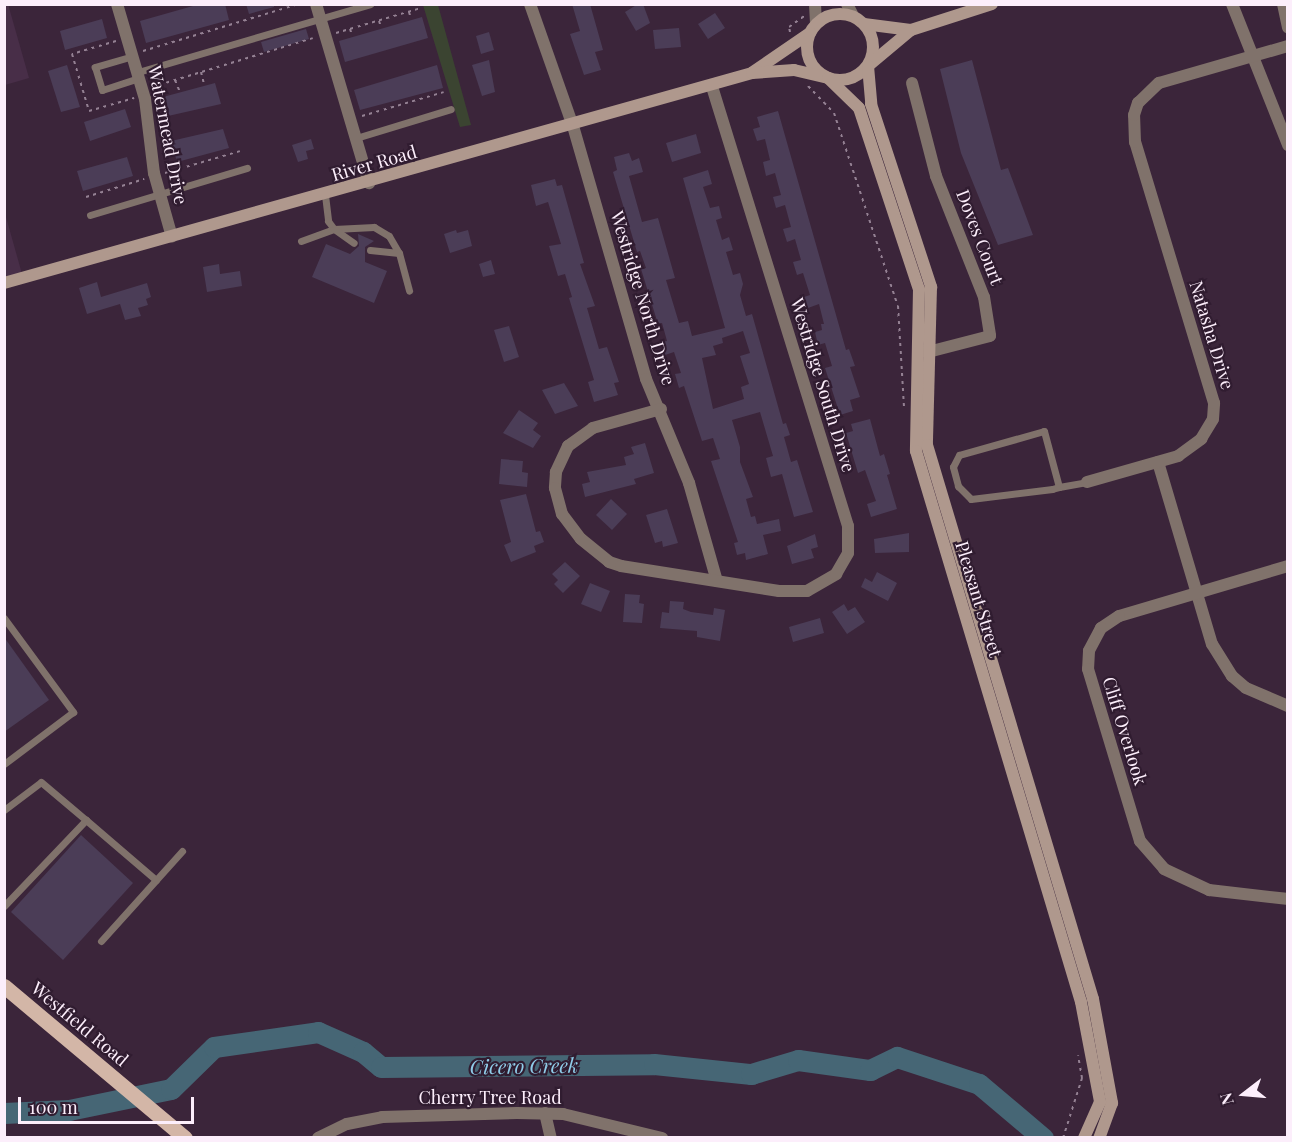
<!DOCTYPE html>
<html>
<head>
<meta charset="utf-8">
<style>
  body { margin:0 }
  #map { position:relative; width:1292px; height:1142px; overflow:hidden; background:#3b253a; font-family:"Playfair Display",serif }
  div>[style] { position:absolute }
  .built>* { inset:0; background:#482e48 }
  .green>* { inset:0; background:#3b4431 }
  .river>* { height:21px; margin:-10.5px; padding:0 10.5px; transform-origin:10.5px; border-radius:10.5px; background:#466675 }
  .building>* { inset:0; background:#4b3d57 }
  .path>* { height:2px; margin-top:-1px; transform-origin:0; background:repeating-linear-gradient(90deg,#948193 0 3px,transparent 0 7.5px) }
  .service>* { height:7px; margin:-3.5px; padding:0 3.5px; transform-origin:3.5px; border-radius:3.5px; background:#80726b }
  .minor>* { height:12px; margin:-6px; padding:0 6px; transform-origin:6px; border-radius:6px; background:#80726b }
  .tertiary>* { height:12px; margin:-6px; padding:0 6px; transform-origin:6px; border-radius:6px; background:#80726b }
  .secondary>* { height:12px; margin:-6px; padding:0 6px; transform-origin:6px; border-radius:6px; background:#af988d }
  .secondary>.ring { margin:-6px; padding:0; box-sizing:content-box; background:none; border:12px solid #af988d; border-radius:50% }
  .primary>* { height:15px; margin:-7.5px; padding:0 7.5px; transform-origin:7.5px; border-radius:7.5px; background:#d3b6a7 }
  span { translate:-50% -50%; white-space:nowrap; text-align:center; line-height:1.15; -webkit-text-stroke:4.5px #301c30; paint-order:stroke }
  .street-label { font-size:18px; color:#fceefb }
  .water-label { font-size:20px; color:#90cde9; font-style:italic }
  .frame { position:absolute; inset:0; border:6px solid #fceefb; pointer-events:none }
  .north { position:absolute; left:1214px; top:1064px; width:60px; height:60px; -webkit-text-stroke:4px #301c30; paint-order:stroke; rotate:254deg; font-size:16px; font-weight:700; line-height:24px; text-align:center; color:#fceefb }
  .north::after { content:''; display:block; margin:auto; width:21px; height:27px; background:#fceefb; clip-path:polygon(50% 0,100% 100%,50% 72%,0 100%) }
  .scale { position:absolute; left:18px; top:1097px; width:176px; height:27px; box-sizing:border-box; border:3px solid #fceefb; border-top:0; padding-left:8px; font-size:18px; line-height:21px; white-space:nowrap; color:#fceefb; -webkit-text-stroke:4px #301c30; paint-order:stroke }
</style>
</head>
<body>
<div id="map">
  <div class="built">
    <i style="clip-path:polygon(8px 4px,29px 78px,5px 85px,4px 5px)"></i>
    <i style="clip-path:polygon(4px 210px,22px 274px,4px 279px)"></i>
  </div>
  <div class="green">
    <i style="clip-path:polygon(423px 5px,438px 5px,471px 125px,460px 127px)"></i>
  </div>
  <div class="river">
    <i style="left:4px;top:1113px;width:65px;rotate:-2.6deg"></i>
    <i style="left:69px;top:1110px;width:104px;rotate:-11.6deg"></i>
    <i style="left:171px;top:1089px;width:60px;rotate:-44.3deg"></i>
    <i style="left:214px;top:1047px;width:105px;rotate:-8.2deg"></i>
    <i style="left:318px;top:1032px;width:49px;rotate:24deg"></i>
    <i style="left:363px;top:1052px;width:23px;rotate:40deg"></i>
    <i style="left:381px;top:1067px;width:273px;rotate:-0.6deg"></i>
    <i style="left:654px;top:1064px;width:98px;rotate:5.9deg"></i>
    <i style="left:751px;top:1074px;width:49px;rotate:-16.6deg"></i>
    <i style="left:798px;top:1060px;width:73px;rotate:7.9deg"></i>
    <i style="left:870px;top:1070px;width:30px;rotate:-26deg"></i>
    <i style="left:897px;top:1057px;width:86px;rotate:18.2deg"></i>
    <i style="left:979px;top:1084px;width:84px;rotate:40.2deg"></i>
  </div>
  <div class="building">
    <i style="clip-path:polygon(200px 4px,225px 4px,229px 20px,146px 43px,140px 21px)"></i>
    <i style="clip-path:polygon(246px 4px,274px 4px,274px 7px,249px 14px)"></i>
    <i style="clip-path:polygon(572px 4px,590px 4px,603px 50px,595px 52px,601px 70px,584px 75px,570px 34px,580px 31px)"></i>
    <i style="clip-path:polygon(638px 4px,643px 4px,650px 23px,636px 31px,625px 12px)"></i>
    <i style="clip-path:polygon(715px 13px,725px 28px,708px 39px,698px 24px)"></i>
    <i style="clip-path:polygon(422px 17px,428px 38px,345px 62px,339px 41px)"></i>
    <i style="clip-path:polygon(102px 19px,107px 38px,65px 50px,60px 31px)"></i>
    <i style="clip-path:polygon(679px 28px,681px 47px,655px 49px,653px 30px)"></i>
    <i style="clip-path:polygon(306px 29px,309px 39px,264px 52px,261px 42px)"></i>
    <i style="clip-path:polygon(489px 32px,494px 50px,481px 54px,476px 36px)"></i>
    <i style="clip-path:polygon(489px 60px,495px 92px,482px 96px,472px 65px)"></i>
    <i style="clip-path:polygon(972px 60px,1001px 170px,1008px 168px,1033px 235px,998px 245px,961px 153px,940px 69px)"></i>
    <i style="clip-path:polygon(67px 65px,80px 107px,61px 112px,48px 71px)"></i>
    <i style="clip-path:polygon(437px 65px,443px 88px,360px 110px,354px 90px)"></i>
    <i style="clip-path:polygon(215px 83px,221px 104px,168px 116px,163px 97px)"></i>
    <i style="clip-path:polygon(125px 109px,131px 127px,90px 141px,84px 122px)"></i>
    <i style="clip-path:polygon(778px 111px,846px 350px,849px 349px,855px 366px,850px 367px,860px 397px,850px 400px,853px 411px,840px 415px,825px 368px,832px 366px,825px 343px,818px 345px,815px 332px,822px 330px,821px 324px,824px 324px,819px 304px,808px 308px,804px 297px,810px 295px,803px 273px,797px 275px,793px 262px,801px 260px,795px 239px,787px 242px,783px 229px,791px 227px,785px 205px,776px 208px,773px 197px,781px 195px,775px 173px,766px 176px,763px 162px,770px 160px,765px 139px,757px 141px,753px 129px,760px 127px,757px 117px)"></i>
    <i style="clip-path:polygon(223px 129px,229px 148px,177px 162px,171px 141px)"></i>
    <i style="clip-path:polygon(696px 134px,701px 153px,672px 162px,666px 143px)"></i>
    <i style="clip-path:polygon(311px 139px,314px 149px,306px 151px,308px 159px,298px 162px,292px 145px)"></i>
    <i style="clip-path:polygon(evenodd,629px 153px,632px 161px,639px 158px,643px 172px,629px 176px,642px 222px,658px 218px,675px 278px,666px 280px,679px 323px,688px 321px,692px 336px,725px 328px,683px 178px,708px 170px,712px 184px,703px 187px,710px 208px,719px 206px,722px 218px,716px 220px,722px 240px,729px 237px,733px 250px,726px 252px,733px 275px,740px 273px,743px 284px,740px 295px,746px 316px,752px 314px,783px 424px,786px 423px,790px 435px,784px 437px,791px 462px,797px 460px,813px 512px,794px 517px,782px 474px,771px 477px,766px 458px,773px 456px,760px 412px,732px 420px,740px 447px,740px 462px,753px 497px,746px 499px,751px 517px,755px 516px,757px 524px,779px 519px,781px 531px,763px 535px,768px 554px,746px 560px,745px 553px,737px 555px,734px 543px,738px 542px,711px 461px,720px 459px,713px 438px,702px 441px,684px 386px,679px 388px,675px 374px,681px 373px,674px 352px,665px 355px,662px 342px,667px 341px,662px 323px,658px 324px,641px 269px,646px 268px,640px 251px,637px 252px,613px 172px,617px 170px,614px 157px,629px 153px,743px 331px,750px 353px,740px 356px,749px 384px,741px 387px,744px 399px,713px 409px,702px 358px,716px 355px,713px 346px,723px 343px,722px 338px,743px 331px)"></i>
    <i style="clip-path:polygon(127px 157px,133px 176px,83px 191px,77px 171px)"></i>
    <i style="clip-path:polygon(555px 179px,557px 186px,562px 185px,584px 263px,580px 264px,595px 306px,587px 308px,599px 349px,607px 347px,619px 382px,614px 383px,618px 395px,594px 402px,588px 382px,594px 380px,569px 298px,572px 297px,565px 274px,558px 276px,549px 246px,561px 244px,548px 202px,536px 206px,531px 185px)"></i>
    <i style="clip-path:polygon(456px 230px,457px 233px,468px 230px,472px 246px,450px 253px,444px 234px)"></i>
    <i style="clip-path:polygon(358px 234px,374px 241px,365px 247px,365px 262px,387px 271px,374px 303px,312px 277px,326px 244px,350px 254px,359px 246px)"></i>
    <i style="clip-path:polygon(491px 260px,495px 274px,483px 277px,479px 264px)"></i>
    <i style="clip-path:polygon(219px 264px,220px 274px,240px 271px,242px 286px,207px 292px,203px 267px)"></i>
    <i style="clip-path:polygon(97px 282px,101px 297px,147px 283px,151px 297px,146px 299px,148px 305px,138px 308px,141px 316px,125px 320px,120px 304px,87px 314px,79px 288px)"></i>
    <i style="clip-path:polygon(509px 326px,519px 357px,504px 362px,494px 330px)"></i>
    <i style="clip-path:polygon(564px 383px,578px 406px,555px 414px,542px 390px)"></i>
    <i style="clip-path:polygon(519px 410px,538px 423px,533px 430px,541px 436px,533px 448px,503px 433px)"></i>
    <i style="clip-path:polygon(870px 419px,880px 456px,884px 454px,890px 474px,887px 475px,897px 509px,871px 517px,867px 504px,876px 501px,865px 470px,858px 473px,846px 433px,853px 431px,851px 424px)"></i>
    <i style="clip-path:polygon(645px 443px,654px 473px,634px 479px,636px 484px,585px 497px,582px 484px,590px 482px,587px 472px,626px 465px,624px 457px,634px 454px,631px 447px)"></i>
    <i style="clip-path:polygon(501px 459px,523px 461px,522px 472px,528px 473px,527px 487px,499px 484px)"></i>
    <i style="clip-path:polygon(526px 494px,536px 532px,540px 531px,544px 542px,534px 546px,536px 552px,511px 562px,504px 545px,511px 542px,500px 500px)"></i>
    <i style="clip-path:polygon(611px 499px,627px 514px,612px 530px,596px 515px)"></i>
    <i style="clip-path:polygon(667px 509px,678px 543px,663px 547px,662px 541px,655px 543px,646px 515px)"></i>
    <i style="clip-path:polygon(909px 533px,909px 552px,875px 553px,874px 539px)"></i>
    <i style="clip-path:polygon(815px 534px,818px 547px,811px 549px,814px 558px,792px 564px,787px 546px)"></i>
    <i style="clip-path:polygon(565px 562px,580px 576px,563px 593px,554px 584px,558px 580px,552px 574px)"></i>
    <i style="clip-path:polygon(877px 572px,897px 583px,888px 601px,861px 587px,865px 578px,872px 582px)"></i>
    <i style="clip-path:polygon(590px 583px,610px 591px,601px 612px,581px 604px)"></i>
    <i style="clip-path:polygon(625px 594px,640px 595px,639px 603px,644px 604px,642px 623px,623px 622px)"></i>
    <i style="clip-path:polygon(670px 601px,684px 602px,683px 609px,691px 612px,713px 615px,714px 608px,725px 610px,720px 641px,697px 637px,697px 631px,660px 628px,662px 612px,669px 613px)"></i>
    <i style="clip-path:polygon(844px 604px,848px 611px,855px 607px,865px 622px,847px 634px,832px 612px)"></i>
    <i style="clip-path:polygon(820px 618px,824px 633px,793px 642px,789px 627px)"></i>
    <i style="clip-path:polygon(4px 637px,49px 700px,4px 732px)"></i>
    <i style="clip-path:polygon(81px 835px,133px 883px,63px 960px,11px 912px)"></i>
  </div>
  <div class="path">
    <i style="left:409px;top:12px;width:7px;rotate:74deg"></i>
    <i style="left:379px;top:21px;width:6px;rotate:72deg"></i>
    <i style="left:350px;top:29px;width:6px;rotate:72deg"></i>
    <i style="left:790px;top:32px;width:5px;rotate:-101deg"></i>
    <i style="left:789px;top:27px;width:19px;rotate:-36deg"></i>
    <i style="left:336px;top:33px;width:89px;rotate:-16.4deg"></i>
    <i style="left:116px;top:41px;width:46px;rotate:163.5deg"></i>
    <i style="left:72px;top:54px;width:59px;rotate:73.4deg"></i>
    <i style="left:89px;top:111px;width:47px;rotate:-16.1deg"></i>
    <i style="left:143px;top:51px;width:163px;rotate:-16.8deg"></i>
    <i style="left:201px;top:72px;width:12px;rotate:76deg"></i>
    <i style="left:175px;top:80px;width:11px;rotate:68deg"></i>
    <i style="left:808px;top:86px;width:37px;rotate:46deg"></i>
    <i style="left:834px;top:113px;width:203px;rotate:71.7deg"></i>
    <i style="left:898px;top:306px;width:101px;rotate:86.6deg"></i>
    <i style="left:152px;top:87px;width:168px;rotate:-16.9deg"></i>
    <i style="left:362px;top:116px;width:85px;rotate:-16.3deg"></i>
    <i style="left:165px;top:173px;width:78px;rotate:-16.3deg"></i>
    <i style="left:86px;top:197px;width:61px;rotate:-17.2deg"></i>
    <i style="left:1063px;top:1138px;width:63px;rotate:-72.4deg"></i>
    <i style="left:1082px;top:1078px;width:23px;rotate:-100deg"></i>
  </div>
  <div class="service">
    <i style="left:133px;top:56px;width:40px;rotate:164deg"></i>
    <i style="left:95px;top:67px;width:24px;rotate:73deg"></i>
    <i style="left:102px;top:90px;width:40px;rotate:-18deg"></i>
    <i style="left:138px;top:72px;width:242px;rotate:-16.3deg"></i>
    <i style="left:356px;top:138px;width:99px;rotate:-17deg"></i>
    <i style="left:325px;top:195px;width:26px;rotate:83deg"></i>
    <i style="left:328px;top:221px;width:10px;rotate:53deg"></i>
    <i style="left:334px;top:229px;width:40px;rotate:-2.9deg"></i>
    <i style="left:374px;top:227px;width:17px;rotate:31deg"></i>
    <i style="left:389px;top:236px;width:20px;rotate:60deg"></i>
    <i style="left:399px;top:253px;width:39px;rotate:75deg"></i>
    <i style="left:90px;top:215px;width:164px;rotate:-16.7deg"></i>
    <i style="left:301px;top:241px;width:35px;rotate:-20deg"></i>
    <i style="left:334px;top:229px;width:24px;rotate:35deg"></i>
    <i style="left:370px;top:250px;width:29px;rotate:6deg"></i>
    <i style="left:1059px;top:487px;width:58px;rotate:-105deg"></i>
    <i style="left:1044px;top:431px;width:88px;rotate:164.2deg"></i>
    <i style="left:959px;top:455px;width:13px;rotate:117deg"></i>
    <i style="left:953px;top:467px;width:20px;rotate:75deg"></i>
    <i style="left:958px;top:486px;width:18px;rotate:45deg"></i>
    <i style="left:971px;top:499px;width:82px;rotate:-7deg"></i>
    <i style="left:1052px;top:489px;width:7px;rotate:-16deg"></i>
    <i style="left:1059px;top:487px;width:28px;rotate:-10deg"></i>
    <i style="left:4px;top:618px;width:117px;rotate:53.7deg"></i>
    <i style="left:73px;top:712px;width:86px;rotate:143deg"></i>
    <i style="left:4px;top:810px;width:46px;rotate:-37.1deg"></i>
    <i style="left:41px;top:782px;width:59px;rotate:40.2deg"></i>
    <i style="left:4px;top:906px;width:119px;rotate:-46.4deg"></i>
    <i style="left:86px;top:820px;width:92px;rotate:40.6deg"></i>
    <i style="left:156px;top:880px;width:39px;rotate:-48deg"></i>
    <i style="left:101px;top:941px;width:82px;rotate:-48deg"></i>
  </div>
  <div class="minor">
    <i style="left:117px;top:4px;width:99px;rotate:73.6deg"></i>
    <i style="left:145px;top:99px;width:75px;rotate:83.1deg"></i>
    <i style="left:154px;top:173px;width:66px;rotate:74.3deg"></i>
    <i style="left:316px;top:4px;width:187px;rotate:73.5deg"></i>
    <i style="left:530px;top:4px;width:129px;rotate:70.6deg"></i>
    <i style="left:573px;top:126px;width:263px;rotate:73.9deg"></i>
    <i style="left:646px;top:379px;width:113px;rotate:67.5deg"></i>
    <i style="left:689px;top:483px;width:102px;rotate:74.1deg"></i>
    <i style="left:1232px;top:4px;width:152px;rotate:68.3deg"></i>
    <i style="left:1283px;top:4px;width:24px;rotate:78deg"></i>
    <i style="left:912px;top:83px;width:96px;rotate:75.5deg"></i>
    <i style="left:936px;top:176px;width:130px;rotate:68.4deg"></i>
    <i style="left:984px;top:297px;width:39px;rotate:81deg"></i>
    <i style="left:990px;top:336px;width:64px;rotate:165.5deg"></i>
    <i style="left:928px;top:352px;width:8px;rotate:-166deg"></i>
    <i style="left:661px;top:409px;width:71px;rotate:164.4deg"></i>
    <i style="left:593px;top:428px;width:31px;rotate:144deg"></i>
    <i style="left:568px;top:446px;width:29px;rotate:115deg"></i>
    <i style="left:556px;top:472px;width:16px;rotate:94deg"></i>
    <i style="left:555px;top:488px;width:27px;rotate:75deg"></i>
    <i style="left:562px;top:514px;width:31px;rotate:53deg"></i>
    <i style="left:581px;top:539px;width:36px;rotate:39deg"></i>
    <i style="left:609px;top:562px;width:13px;rotate:18deg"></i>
    <i style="left:621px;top:566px;width:160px;rotate:9deg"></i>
    <i style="left:779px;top:591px;width:28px"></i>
    <i style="left:807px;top:591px;width:34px;rotate:-30deg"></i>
    <i style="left:836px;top:574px;width:24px;rotate:-60deg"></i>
    <i style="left:848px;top:553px;width:27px;rotate:-90deg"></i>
    <i style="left:848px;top:526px;width:461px;rotate:-107.2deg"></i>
    <i style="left:1158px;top:462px;width:190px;rotate:73.5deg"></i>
    <i style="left:1212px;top:644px;width:38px;rotate:58deg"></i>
    <i style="left:1232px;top:676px;width:18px;rotate:41deg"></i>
    <i style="left:1246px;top:688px;width:46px;rotate:23.2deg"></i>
    <i style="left:1087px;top:482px;width:95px;rotate:-15.9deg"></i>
    <i style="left:1178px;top:456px;width:29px;rotate:-36deg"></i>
    <i style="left:1201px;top:439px;width:23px;rotate:-59deg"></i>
    <i style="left:1213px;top:419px;width:16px;rotate:-86deg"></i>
    <i style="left:1214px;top:403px;width:273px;rotate:-106.8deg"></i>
    <i style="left:1135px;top:142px;width:27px;rotate:-92deg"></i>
    <i style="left:1134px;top:115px;width:13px;rotate:-72deg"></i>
    <i style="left:1138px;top:103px;width:29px;rotate:-44deg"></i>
    <i style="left:1159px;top:83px;width:134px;rotate:-16deg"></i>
    <i style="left:1288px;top:566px;width:176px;rotate:163.5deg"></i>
    <i style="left:1119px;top:616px;width:22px;rotate:146deg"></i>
    <i style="left:1101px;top:628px;width:26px;rotate:118deg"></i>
    <i style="left:1089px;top:651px;width:18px;rotate:93deg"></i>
    <i style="left:1088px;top:669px;width:180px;rotate:73.2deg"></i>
    <i style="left:1140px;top:841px;width:37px;rotate:49deg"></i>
    <i style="left:1164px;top:869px;width:50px;rotate:25deg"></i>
    <i style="left:1209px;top:890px;width:80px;rotate:6.5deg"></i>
    <i style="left:545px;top:1113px;width:26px;rotate:77deg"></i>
    <i style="left:318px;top:1138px;width:32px;rotate:-26deg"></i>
    <i style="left:347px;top:1124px;width:36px;rotate:-11deg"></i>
    <i style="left:382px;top:1117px;width:135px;rotate:-1.7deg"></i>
    <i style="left:517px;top:1113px;width:46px;rotate:1.2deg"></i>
    <i style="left:563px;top:1114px;width:102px;rotate:13.6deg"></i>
  </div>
  <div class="tertiary">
    <i style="left:815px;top:4px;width:20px;rotate:87deg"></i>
    <i style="left:847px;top:4px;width:13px;rotate:63deg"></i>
  </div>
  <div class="secondary">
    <i class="ring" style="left:807px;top:14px;width:54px;height:54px"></i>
    <i style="left:864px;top:24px;width:47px;rotate:7.3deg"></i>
    <i style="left:911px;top:30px;width:85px;rotate:-17.8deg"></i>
    <i style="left:911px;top:30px;width:56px;rotate:140.1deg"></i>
    <i style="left:868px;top:66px;width:38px;rotate:85deg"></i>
    <i style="left:871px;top:104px;width:193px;rotate:71.8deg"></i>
    <i style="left:931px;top:287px;width:158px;rotate:91.5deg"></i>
    <i style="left:927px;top:445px;width:578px;rotate:73.32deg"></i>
    <i style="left:1093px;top:999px;width:106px;rotate:79.6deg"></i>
    <i style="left:1112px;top:1103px;width:37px;rotate:110deg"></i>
    <i style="left:753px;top:72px;width:69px;rotate:-34.4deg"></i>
    <i style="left:4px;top:283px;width:777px;rotate:-15.68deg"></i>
    <i style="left:752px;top:73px;width:42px;rotate:-4.1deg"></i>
    <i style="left:794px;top:70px;width:35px;rotate:13deg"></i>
    <i style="left:828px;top:78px;width:43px;rotate:44.1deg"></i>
    <i style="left:859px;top:108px;width:191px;rotate:71.7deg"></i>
    <i style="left:919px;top:289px;width:162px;rotate:91.1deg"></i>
    <i style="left:916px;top:451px;width:575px;rotate:73.33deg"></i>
    <i style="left:1081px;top:1002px;width:102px;rotate:79.2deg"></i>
    <i style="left:1100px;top:1102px;width:39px;rotate:114deg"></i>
  </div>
  <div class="primary">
    <i style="left:4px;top:986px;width:236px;rotate:40deg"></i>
  </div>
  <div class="street-label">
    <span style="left:168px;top:135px;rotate:79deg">Watermead Drive</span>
    <span style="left:374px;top:163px;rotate:-16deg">River Road</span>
    <span style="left:980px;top:237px;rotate:69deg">Doves Court</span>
    <span style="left:643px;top:298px;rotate:73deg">Westridge North Drive</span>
    <span style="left:1212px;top:335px;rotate:73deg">Natasha Drive</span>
    <span style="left:823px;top:385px;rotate:73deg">Westridge South Drive</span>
    <span style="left:979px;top:599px;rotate:73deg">Pleasant Street</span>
    <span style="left:1125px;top:731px;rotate:73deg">Cliff Overlook</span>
    <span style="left:80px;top:1024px;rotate:40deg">Westfield Road</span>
    <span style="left:490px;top:1097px">Cherry Tree Road</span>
  </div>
  <div class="water-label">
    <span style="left:524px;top:1065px;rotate:-1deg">Cicero Creek</span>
  </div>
  <div class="frame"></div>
  <div class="north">N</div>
  <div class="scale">100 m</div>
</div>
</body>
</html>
